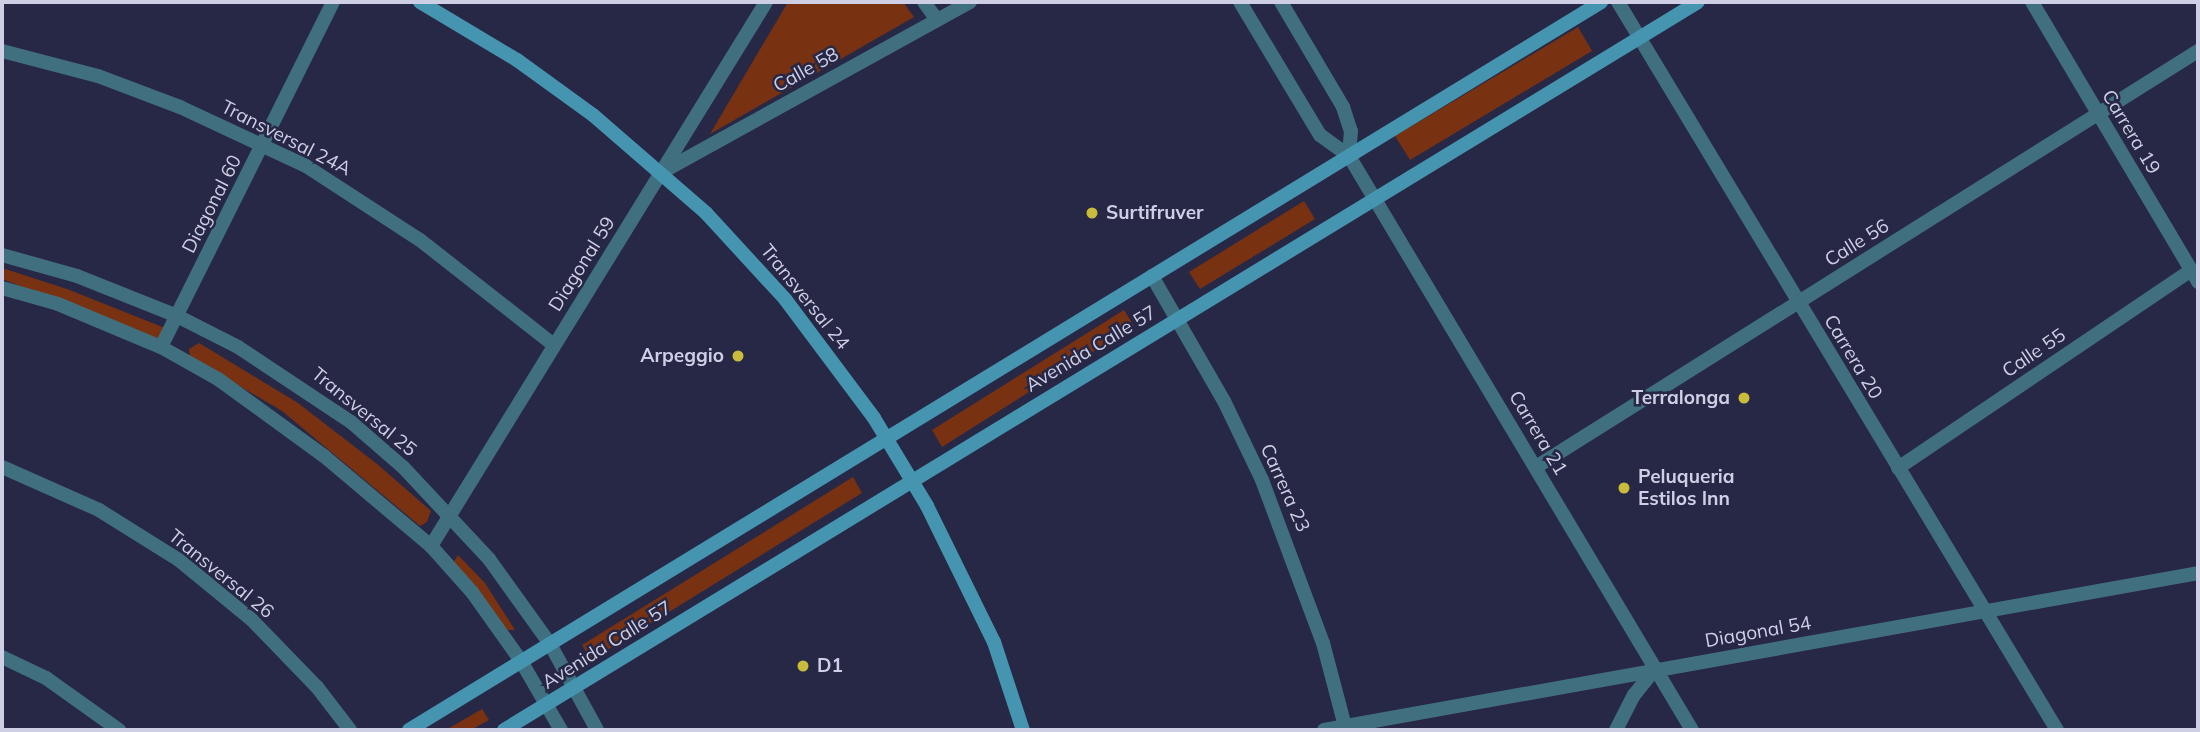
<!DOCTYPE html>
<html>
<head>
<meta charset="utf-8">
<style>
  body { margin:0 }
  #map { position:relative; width:2200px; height:732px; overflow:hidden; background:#272746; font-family:Mulish,sans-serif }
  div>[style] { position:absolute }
  .green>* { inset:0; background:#793211 }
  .minor>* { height:14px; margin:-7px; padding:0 7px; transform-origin:7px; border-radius:7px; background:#406f80 }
  .tertiary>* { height:14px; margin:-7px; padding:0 7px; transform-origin:7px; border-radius:7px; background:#406f80 }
  .secondary>* { height:14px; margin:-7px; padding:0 7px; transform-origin:7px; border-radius:7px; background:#4595b0 }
  .dots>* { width:19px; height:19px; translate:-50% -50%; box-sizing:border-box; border:4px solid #272746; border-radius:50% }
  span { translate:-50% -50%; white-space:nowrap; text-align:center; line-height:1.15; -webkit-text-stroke:5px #272746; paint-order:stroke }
  .street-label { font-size:19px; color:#cecfe4 }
  .poi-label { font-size:19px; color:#cecfe4; font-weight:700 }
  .left { translate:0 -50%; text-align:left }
  .right { translate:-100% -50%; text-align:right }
  .frame { position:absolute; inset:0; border:4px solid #cecfe4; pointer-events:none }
</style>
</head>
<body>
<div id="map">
  <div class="green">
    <i style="clip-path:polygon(788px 2px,903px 2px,914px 17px,710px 134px)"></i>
    <i style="clip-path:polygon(1578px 27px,1592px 51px,1410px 160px,1395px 136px)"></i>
    <i style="clip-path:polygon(1304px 201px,1315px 219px,1200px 289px,1189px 272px)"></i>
    <i style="clip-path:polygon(2px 268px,67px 289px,165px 328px,161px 340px,2px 279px)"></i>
    <i style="clip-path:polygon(1124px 310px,1134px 326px,942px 447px,932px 430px)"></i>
    <i style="clip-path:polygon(199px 343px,298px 403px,377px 464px,431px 511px,427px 522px,420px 526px,282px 411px,190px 357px,189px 349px)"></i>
    <i style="clip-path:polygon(853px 477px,862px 493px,591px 660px,582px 645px)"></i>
    <i style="clip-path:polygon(458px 555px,485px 583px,515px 630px,506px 630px,453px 563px)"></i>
    <i style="clip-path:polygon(482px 709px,489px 720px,471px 730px,446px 730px)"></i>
  </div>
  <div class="minor">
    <i style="left:924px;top:2px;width:22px;rotate:54deg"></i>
    <i style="left:1618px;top:2px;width:850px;rotate:58.91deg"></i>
    <i style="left:2032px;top:2px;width:326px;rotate:59.3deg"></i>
    <i style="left:2px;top:51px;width:99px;rotate:14.6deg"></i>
    <i style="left:98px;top:76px;width:88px;rotate:20.7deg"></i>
    <i style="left:180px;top:107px;width:139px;rotate:25.1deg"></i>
    <i style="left:306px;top:166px;width:136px;rotate:33deg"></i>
    <i style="left:420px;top:240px;width:170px;rotate:38.1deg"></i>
    <i style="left:662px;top:172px;width:352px;rotate:-28.9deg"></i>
    <i style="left:1152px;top:276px;width:144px;rotate:60.1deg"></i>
    <i style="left:1224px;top:401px;width:88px;rotate:64.3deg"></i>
    <i style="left:1262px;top:480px;width:174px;rotate:69.5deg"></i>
    <i style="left:1323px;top:643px;width:90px;rotate:75.2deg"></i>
    <i style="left:161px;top:347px;width:385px;rotate:-63.5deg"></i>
    <i style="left:2px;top:467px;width:106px;rotate:23.9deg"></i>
    <i style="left:99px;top:510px;width:94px;rotate:32deg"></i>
    <i style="left:179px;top:560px;width:94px;rotate:39.4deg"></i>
    <i style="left:252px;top:620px;width:93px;rotate:45.9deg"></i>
    <i style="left:317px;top:687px;width:54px;rotate:52.5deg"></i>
    <i style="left:1536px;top:467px;width:782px;rotate:-32.15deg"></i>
    <i style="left:1898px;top:468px;width:354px;rotate:-34deg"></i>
    <i style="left:431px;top:546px;width:639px;rotate:-58.37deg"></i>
    <i style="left:2px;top:657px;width:49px;rotate:25.5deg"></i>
    <i style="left:46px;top:678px;width:90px;rotate:35.5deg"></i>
    <i style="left:1324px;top:730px;width:888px;rotate:-10.18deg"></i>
    <i style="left:1616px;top:730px;width:39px;rotate:-63deg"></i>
    <i style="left:1634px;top:695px;width:33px;rotate:-51deg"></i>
  </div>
  <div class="tertiary">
    <i style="left:1240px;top:2px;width:155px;rotate:59deg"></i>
    <i style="left:1320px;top:135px;width:36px;rotate:36deg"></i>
    <i style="left:1349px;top:156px;width:669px;rotate:59.14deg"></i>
    <i style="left:1281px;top:2px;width:122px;rotate:59.4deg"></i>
    <i style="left:1343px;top:107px;width:25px;rotate:72deg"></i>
    <i style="left:1351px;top:131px;width:25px;rotate:95deg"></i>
    <i style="left:2px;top:255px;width:78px;rotate:15.6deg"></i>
    <i style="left:77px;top:276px;width:108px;rotate:21.8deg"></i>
    <i style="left:177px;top:316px;width:68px;rotate:26.9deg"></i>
    <i style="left:238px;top:347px;width:136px;rotate:33.6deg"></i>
    <i style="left:351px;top:422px;width:69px;rotate:40.9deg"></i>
    <i style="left:403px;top:467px;width:126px;rotate:46.9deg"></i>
    <i style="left:489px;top:559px;width:105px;rotate:54.3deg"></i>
    <i style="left:550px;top:644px;width:98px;rotate:61.3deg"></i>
    <i style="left:2px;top:288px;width:58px;rotate:15.9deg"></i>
    <i style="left:58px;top:304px;width:112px;rotate:22.7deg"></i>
    <i style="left:161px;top:347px;width:65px;rotate:29.3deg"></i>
    <i style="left:218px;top:379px;width:131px;rotate:36deg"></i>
    <i style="left:324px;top:456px;width:140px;rotate:40.1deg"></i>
    <i style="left:431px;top:546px;width:62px;rotate:48.3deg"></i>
    <i style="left:472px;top:592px;width:85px;rotate:54.6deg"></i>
    <i style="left:521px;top:661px;width:80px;rotate:59.9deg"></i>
  </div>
  <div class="secondary">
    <i style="left:420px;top:2px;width:113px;rotate:30.9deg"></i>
    <i style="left:517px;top:60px;width:94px;rotate:35.9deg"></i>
    <i style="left:593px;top:115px;width:150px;rotate:40.9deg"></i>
    <i style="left:706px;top:213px;width:117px;rotate:47.4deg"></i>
    <i style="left:785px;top:299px;width:149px;rotate:53.2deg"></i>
    <i style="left:874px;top:418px;width:103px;rotate:58.9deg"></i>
    <i style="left:927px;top:506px;width:152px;rotate:63.8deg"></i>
    <i style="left:994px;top:642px;width:93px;rotate:71.8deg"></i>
    <i style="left:409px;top:730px;width:1397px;rotate:-31.41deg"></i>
    <i style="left:504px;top:730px;width:1398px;rotate:-31.37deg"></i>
  </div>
  <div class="dots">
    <i style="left:1092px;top:213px;background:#c9bb3b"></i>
    <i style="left:738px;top:356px;background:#c9bb3b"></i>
    <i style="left:1744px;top:398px;background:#c9bb3b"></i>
    <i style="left:1624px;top:488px;background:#c9bb3b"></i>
    <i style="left:803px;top:666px;background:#c9bb3b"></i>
  </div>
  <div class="street-label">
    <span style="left:806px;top:70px;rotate:-29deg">Calle 58</span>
    <span style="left:2131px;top:132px;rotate:59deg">Carrera 19</span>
    <span style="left:286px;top:138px;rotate:27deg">Transversal 24A</span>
    <span style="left:212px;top:204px;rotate:-63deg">Diagonal 60</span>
    <span style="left:1857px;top:243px;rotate:-32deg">Calle 56</span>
    <span style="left:582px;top:264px;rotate:-58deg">Diagonal 59</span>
    <span style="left:805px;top:297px;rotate:51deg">Transversal 24</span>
    <span style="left:1091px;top:349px;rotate:-31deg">Avenida Calle 57</span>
    <span style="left:2034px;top:353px;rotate:-34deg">Calle 55</span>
    <span style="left:1853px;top:357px;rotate:59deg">Carrera 20</span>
    <span style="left:364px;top:412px;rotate:39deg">Transversal 25</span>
    <span style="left:1538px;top:433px;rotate:59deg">Carrera 21</span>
    <span style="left:1285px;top:488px;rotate:66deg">Carrera 23</span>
    <span style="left:221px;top:574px;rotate:39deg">Transversal 26</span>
    <span style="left:1758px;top:632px;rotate:-10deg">Diagonal 54</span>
    <span style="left:607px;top:645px;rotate:-32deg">Avenida Calle 57</span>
  </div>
  <div class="poi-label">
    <span class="left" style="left:1106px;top:213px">Surtifruver</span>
    <span class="right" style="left:724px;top:356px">Arpeggio</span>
    <span class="right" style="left:1730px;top:398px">Terralonga</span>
    <span class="left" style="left:1638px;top:488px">Peluqueria<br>Estilos Inn</span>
    <span class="left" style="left:817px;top:666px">D1</span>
  </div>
  <div class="frame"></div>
</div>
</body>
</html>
